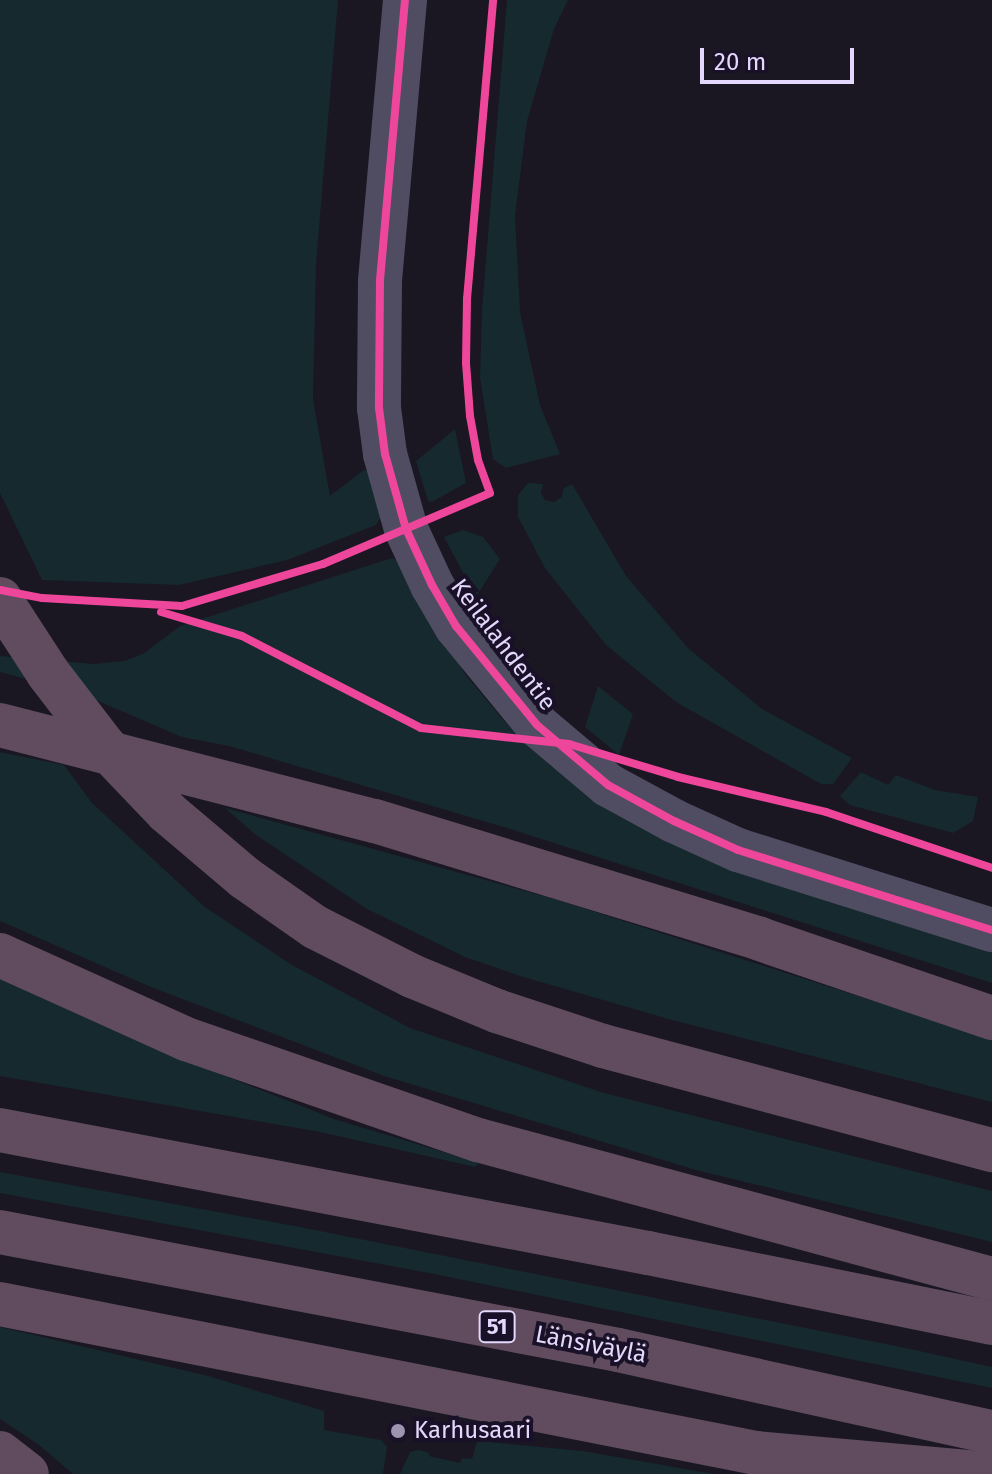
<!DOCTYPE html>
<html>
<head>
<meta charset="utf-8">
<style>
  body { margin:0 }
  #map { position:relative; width:992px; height:1474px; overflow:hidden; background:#1a1622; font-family:"Fira Sans",sans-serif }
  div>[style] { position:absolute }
  .green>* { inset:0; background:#15292f }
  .minor>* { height:44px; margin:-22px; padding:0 22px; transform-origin:22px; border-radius:22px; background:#504c62 }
  .highway>* { height:44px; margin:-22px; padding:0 22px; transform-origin:22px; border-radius:22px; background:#604c5e }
  .highway-bridge>* { height:44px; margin:-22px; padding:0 22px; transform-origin:22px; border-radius:22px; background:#604c5e }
  .cycleway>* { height:8px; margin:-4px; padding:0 4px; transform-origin:4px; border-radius:4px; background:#ed469a }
  .dots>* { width:22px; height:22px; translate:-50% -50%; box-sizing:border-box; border:4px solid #191127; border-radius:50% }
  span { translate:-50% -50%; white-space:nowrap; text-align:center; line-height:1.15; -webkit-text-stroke:8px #191127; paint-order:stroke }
  .shield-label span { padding:2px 6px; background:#191127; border:2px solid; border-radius:6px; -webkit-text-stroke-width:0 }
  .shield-label { font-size:22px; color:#e4d9fd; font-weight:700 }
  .street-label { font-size:24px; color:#e4d9fd }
  .poi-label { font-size:24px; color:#e4d9fd }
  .left { translate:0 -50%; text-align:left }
  .scale { position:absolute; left:700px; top:48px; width:154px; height:36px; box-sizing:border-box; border:4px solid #e4d9fd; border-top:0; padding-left:10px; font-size:24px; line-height:28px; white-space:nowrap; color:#e4d9fd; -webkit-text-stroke:6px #191127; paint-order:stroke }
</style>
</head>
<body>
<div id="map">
  <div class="green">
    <i style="clip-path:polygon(0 0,338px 0,316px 264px,313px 399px,330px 496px,364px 470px,371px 472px,383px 513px,376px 525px,287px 560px,179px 585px,42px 580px,0 493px)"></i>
    <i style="clip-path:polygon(507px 0,568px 0,554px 29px,527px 121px,515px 216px,520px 312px,540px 405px,560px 454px,506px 468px,493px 459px,480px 378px,482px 310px)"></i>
    <i style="clip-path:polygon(455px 429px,466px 483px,432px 502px,428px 501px,416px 461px)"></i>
    <i style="clip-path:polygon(528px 483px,543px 484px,541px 493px,545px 500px,554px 502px,562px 497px,563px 489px,572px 484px,626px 576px,688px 648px,762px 709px,852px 758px,833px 784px,821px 784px,676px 702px,606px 645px,545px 568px,518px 517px,518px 495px)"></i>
    <i style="clip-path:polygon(463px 530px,483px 537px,500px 559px,476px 597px,444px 537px)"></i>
    <i style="clip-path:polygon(392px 558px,398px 561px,465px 674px,505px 722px,552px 767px,910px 927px,992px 952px,992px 983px,507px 828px,229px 746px,182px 737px,84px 695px,0 672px,0 656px,94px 664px,124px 661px,143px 654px,180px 626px)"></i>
    <i style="clip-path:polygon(598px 686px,633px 714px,619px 755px,585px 727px)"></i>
    <i style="clip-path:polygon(0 752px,64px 765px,92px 803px,205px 907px,292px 965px,410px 1028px,604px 1093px,992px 1191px,992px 1242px,696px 1170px,384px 1076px,146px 985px,0 921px)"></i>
    <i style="clip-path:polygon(861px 772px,888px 785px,896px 775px,935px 790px,978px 797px,973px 821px,953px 833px,850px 805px,840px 796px)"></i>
    <i style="clip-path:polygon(225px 808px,558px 900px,992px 1039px,992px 1102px,672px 1020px,520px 976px,465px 957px,367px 909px,256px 835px)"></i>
    <i style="clip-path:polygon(0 979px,147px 1045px,334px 1119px,480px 1163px,475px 1167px,320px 1132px,0 1076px)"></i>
    <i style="clip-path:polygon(0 1172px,300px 1227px,901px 1347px,992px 1367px,992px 1388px,434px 1274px,0 1193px)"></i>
    <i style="clip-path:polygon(0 1327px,208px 1376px,324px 1411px,324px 1430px,381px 1440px,387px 1447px,383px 1474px,73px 1474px,39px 1445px,0 1419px)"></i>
    <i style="clip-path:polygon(477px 1441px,583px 1451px,714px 1474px,400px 1474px,410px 1452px,419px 1450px,430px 1453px,429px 1456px,460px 1463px,462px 1458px,472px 1459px)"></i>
  </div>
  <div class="minor">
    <i style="left:405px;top:0;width:283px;rotate:95.1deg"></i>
    <i style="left:380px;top:282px;width:126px;rotate:90.5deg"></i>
    <i style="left:379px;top:408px;width:46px;rotate:82.6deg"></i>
    <i style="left:385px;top:454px;width:78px;rotate:74.4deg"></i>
    <i style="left:406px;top:529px;width:62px;rotate:65.1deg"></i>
    <i style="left:432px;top:585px;width:48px;rotate:59.7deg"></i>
    <i style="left:456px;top:626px;width:128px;rotate:50.7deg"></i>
    <i style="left:537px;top:725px;width:93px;rotate:40.2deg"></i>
    <i style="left:608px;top:785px;width:75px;rotate:28.6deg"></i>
    <i style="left:674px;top:821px;width:70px;rotate:24.4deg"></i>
    <i style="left:738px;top:850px;width:266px;rotate:17.5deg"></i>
  </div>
  <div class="highway">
    <i style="left:0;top:725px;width:387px;rotate:14.4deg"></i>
    <i style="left:375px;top:821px;width:403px;rotate:17deg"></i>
    <i style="left:760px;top:939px;width:245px;rotate:18.8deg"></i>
    <i style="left:0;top:955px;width:204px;rotate:24.3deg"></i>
    <i style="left:186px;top:1039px;width:309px;rotate:19.1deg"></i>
    <i style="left:478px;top:1140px;width:532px;rotate:15.13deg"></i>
    <i style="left:497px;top:1011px;width:112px;rotate:18.3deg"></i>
    <i style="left:603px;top:1046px;width:403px;rotate:15deg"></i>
    <i style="left:0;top:1130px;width:660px;rotate:10.75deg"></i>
    <i style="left:648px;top:1253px;width:351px;rotate:11.5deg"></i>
    <i style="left:0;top:1232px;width:629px;rotate:10.81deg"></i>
    <i style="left:618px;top:1350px;width:383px;rotate:12.4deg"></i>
    <i style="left:0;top:1304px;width:771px;rotate:11.15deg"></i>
    <i style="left:756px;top:1453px;width:237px;rotate:5.1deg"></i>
    <i style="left:0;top:1453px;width:34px;rotate:38deg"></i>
  </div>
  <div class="highway-bridge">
    <i style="left:0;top:599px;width:88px;rotate:57deg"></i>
    <i style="left:48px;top:673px;width:92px;rotate:52.5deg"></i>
    <i style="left:104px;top:746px;width:91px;rotate:46.3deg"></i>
    <i style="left:167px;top:812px;width:102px;rotate:40.2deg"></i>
    <i style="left:245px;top:878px;width:85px;rotate:35deg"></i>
    <i style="left:315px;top:927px;width:109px;rotate:26.8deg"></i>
    <i style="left:412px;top:976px;width:92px;rotate:22.4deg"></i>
  </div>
  <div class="cycleway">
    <i style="left:405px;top:0;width:283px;rotate:95.1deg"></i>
    <i style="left:380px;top:282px;width:126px;rotate:90.5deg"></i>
    <i style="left:379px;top:408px;width:46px;rotate:82.6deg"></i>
    <i style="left:385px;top:454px;width:78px;rotate:74.4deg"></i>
    <i style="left:406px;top:529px;width:62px;rotate:65.1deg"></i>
    <i style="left:432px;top:585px;width:48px;rotate:59.7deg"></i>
    <i style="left:456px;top:626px;width:128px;rotate:50.7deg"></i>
    <i style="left:537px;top:725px;width:93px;rotate:40.2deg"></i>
    <i style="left:608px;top:785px;width:75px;rotate:28.6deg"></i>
    <i style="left:674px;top:821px;width:70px;rotate:24.4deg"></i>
    <i style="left:738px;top:850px;width:266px;rotate:17.5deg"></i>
    <i style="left:0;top:590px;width:43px;rotate:10.8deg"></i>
    <i style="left:42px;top:598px;width:140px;rotate:3.3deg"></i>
    <i style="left:182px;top:606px;width:147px;rotate:-16.6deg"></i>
    <i style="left:323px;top:564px;width:181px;rotate:-23deg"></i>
    <i style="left:490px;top:493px;width:35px;rotate:-110deg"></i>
    <i style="left:478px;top:460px;width:45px;rotate:-100.3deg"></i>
    <i style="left:470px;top:416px;width:53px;rotate:-94.3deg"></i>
    <i style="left:466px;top:363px;width:64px;rotate:-89.1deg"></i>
    <i style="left:467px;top:299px;width:300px;rotate:-85deg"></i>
    <i style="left:161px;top:612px;width:84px;rotate:16.5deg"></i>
    <i style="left:242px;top:636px;width:201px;rotate:27.2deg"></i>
    <i style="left:421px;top:728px;width:149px;rotate:6.2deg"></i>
    <i style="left:569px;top:744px;width:114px;rotate:16.8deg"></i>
    <i style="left:678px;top:777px;width:152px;rotate:13.3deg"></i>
    <i style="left:826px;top:812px;width:175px;rotate:18.6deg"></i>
  </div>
  <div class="dots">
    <i style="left:398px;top:1431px;background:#9d95b0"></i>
  </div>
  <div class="shield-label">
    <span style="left:497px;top:1327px">51</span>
  </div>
  <div class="street-label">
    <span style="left:503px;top:645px;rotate:53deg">Keilalahdentie</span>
    <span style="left:591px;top:1345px;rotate:11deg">Länsiväylä</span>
  </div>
  <div class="poi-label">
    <span class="left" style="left:414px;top:1431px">Karhusaari</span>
  </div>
  <div class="scale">20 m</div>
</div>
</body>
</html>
